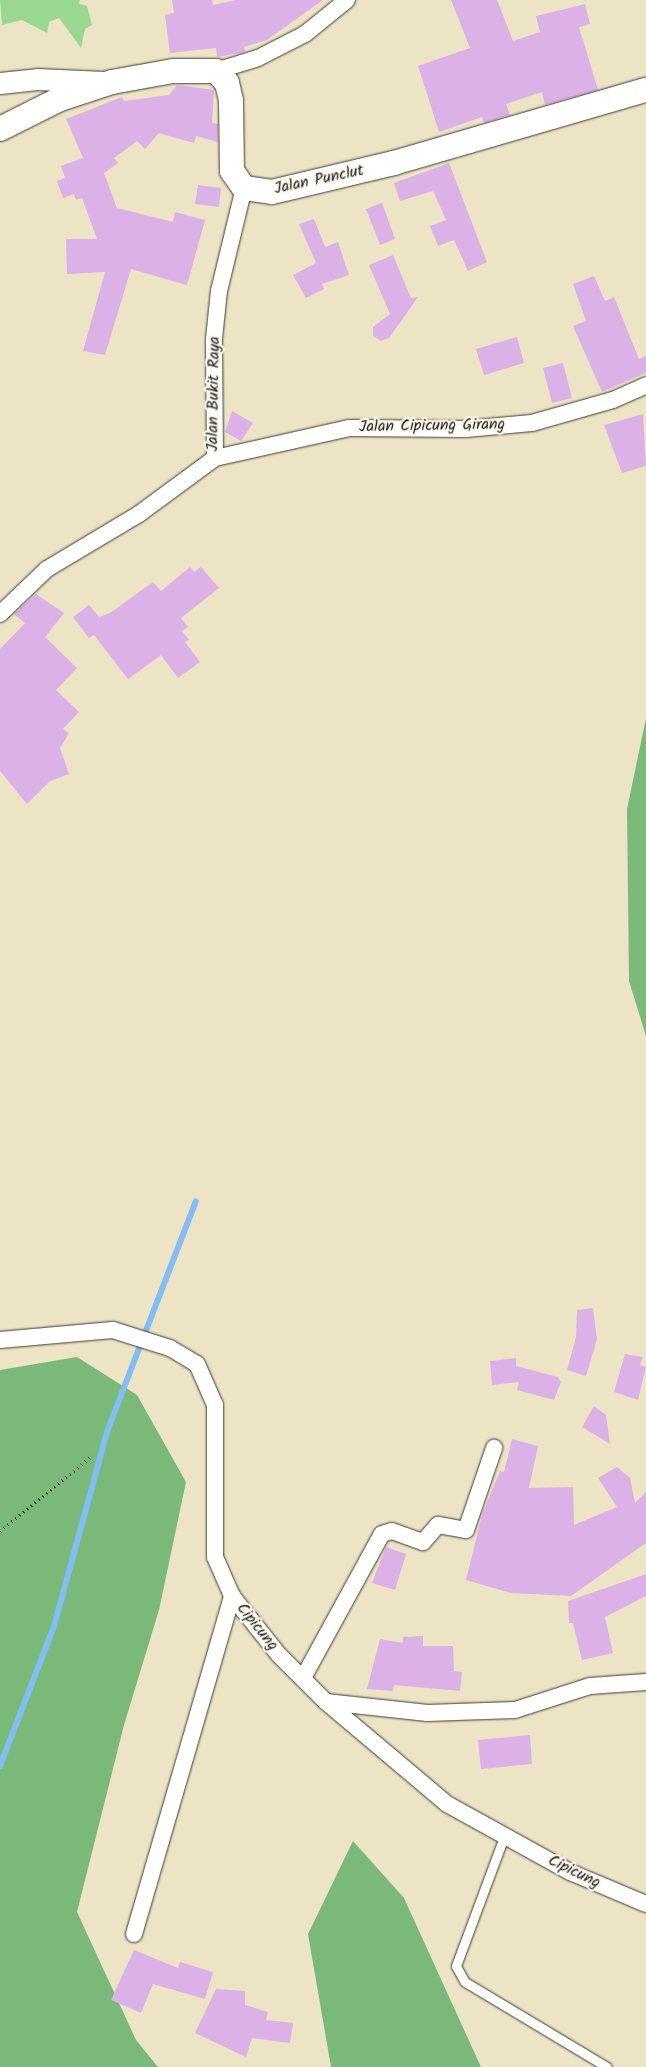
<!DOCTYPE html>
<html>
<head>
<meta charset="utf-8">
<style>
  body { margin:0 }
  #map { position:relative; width:646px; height:2067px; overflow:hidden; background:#ede4c5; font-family:Kalam,sans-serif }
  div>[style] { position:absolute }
  .green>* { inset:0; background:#99d98f }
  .forest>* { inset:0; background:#7ab97a }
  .stream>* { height:6px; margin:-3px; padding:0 3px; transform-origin:3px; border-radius:3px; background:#82bdf4 }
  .building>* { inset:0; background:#dcb1e7 }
  .path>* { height:3px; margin-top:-1.5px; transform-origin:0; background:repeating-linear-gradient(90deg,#3b3a35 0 1px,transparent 0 5px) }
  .roads { filter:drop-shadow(0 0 1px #3b3a35) drop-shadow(0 0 1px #3b3a35) }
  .service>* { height:9px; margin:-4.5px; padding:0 4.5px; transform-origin:4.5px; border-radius:4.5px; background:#fff }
  .minor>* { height:16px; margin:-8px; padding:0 8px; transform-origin:8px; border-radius:8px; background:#fff }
  .tertiary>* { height:21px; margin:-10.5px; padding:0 10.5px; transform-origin:10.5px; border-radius:10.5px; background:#fff }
  .secondary>* { height:24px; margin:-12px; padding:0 12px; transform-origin:12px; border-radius:12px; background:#fff }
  span { translate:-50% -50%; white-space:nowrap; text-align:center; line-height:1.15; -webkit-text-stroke:4.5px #fbf7ec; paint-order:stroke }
  .street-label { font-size:16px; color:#1c1c1c }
</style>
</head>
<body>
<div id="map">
  <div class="green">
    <i style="clip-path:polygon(0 0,80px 0,79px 4px,87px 6px,92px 25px,85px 29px,81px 48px,59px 18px,49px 22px,47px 33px,22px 20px,2px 25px)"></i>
  </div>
  <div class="forest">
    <i style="clip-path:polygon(646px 718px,646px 1036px,629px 981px,627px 809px)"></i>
    <i style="clip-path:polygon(77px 1357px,137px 1395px,186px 1482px,159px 1610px,124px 1725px,77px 1912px,136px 2040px,158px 2067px,0 2067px,0 1370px)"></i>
    <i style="clip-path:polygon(353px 1841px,404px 1898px,481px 2067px,331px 2067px,308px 1934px)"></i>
  </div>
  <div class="stream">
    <i style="left:0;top:1766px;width:150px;rotate:-68.9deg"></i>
    <i style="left:54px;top:1626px;width:204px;rotate:-74.7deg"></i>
    <i style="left:108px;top:1429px;width:244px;rotate:-68.9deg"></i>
  </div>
  <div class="building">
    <i style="clip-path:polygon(172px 0,212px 0,213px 5px,236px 0,323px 0,267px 40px,244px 47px,245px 52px,217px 57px,216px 48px,170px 53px,165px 15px,174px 13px)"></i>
    <i style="clip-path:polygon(451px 0,497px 0,513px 41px,540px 32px,536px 16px,585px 4px,590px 24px,579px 27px,598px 90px,545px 105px,542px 92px,506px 104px,510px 115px,484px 123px,482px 117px,439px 132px,418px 66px,470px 48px)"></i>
    <i style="clip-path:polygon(177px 85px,214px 90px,212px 123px,218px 124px,218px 142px,196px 136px,194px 143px,159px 133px,145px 149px,137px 141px,114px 158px,118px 163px,104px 173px,117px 208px,173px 222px,175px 212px,205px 220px,187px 285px,131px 269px,105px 355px,83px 351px,105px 272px,67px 274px,66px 239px,97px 239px,82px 198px,76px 200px,74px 194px,63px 198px,57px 181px,65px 178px,61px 166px,83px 158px,66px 119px,122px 97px,124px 101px,169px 95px)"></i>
    <i style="clip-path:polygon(449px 163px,487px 262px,468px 271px,454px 240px,438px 246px,430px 226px,446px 220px,433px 191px,400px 201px,394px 183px)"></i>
    <i style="clip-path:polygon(198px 185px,221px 188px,219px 207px,195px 204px)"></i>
    <i style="clip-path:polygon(382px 203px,395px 239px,380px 245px,366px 209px)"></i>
    <i style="clip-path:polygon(314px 219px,325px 247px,338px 242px,349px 275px,322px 284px,324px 289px,306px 298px,293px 275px,316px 263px,299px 224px)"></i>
    <i style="clip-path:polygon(393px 255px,411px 298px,418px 297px,389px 338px,381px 341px,373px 336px,373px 327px,390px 314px,369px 265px)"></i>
    <i style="clip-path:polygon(594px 276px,605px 301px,614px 297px,639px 359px,646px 356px,646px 373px,602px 392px,573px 326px,586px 321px,573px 284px)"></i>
    <i style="clip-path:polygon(517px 337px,524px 363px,484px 375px,476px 349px)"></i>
    <i style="clip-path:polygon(563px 363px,572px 398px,552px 403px,543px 368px)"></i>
    <i style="clip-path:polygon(232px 411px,253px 423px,241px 441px,225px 432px)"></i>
    <i style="clip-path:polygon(643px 414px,646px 466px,622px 473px,604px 425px)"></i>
    <i style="clip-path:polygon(190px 567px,194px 572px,201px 567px,219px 588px,181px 618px,188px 627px,182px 631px,189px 640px,185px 642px,200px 662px,178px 678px,161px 655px,128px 679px,94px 635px,89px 638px,73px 617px,89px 605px,99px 617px,110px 613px,153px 582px,161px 591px)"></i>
    <i style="clip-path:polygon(36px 594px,64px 613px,45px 637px,77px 668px,56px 690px,79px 712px,63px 729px,69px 733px,60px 748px,69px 774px,50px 781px,27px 804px,0 771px,0 649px,25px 623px,14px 614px)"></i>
    <i style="clip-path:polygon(593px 1308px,597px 1339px,586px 1376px,567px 1370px,576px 1337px,577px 1310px)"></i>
    <i style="clip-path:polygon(625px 1354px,643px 1357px,640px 1365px,646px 1367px,638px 1400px,614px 1392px)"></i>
    <i style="clip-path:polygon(516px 1358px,516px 1366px,558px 1377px,561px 1382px,554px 1400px,517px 1390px,519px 1382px,492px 1385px,490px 1361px)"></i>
    <i style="clip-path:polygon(594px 1406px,606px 1415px,610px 1444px,582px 1427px)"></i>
    <i style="clip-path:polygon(512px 1439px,538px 1446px,529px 1488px,573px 1487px,574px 1525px,617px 1507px,598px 1478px,617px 1467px,630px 1478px,635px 1503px,646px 1492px,646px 1543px,571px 1596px,511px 1593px,466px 1580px,482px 1515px,500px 1471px,504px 1472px)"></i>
    <i style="clip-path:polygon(386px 1547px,406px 1554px,395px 1590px,372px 1583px)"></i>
    <i style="clip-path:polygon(646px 1574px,646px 1596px,605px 1617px,613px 1653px,582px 1660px,573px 1623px,569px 1623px,568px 1601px)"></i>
    <i style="clip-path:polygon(423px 1636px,423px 1646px,453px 1646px,454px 1671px,462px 1672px,460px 1691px,394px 1685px,393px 1691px,367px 1689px,380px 1639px,403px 1643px,403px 1637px)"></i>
    <i style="clip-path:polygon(530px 1735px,532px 1764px,481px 1769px,478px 1740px)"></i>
    <i style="clip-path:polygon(134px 1950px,178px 1968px,180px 1962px,213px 1972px,205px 1999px,153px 1984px,141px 2013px,111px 2000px)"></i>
    <i style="clip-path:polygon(216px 1989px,245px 1991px,245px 2005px,268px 2012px,266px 2020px,293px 2023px,290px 2043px,252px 2038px,246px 2057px,195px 2033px)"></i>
  </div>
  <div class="path">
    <i style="left:0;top:1531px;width:120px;rotate:-39.3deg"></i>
  </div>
  <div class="roads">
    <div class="service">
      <i style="left:505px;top:1834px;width:141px;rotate:110.4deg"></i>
      <i style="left:456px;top:1966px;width:18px;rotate:61deg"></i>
      <i style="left:465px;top:1982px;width:165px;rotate:30.9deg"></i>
    </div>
    <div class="minor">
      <i style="left:216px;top:71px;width:44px;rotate:-17.2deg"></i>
      <i style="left:258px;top:58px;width:53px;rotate:-27.1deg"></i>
      <i style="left:305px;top:34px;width:54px;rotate:-39deg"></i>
      <i style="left:215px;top:458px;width:119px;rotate:-90.5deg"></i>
      <i style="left:214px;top:339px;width:48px;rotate:-84.1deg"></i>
      <i style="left:219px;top:291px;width:106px;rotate:-76.4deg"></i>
      <i style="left:0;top:614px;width:65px;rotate:-43.8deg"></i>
      <i style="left:47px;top:569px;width:107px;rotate:-30.9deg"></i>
      <i style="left:139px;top:514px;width:94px;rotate:-36.4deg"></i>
      <i style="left:215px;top:458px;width:137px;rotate:-12.6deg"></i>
      <i style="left:349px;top:428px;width:117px;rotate:0.5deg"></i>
      <i style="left:466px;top:429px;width:66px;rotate:-5.2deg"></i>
      <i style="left:532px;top:423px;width:84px;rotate:-15.9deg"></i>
      <i style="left:613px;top:400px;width:36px;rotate:-24deg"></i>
      <i style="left:0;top:1340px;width:113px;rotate:-5.1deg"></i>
      <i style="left:113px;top:1330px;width:60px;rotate:17.5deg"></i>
      <i style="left:170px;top:1348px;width:31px;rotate:31deg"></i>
      <i style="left:197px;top:1364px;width:45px;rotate:66.3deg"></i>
      <i style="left:215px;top:1405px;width:152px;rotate:90deg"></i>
      <i style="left:215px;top:1557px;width:43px;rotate:66.4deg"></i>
      <i style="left:232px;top:1596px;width:75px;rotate:51.5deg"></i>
      <i style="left:279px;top:1655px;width:66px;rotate:45deg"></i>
      <i style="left:326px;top:1702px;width:158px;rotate:40.1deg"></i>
      <i style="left:447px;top:1804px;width:141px;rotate:28.9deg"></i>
      <i style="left:570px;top:1872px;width:82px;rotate:22.8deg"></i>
      <i style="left:303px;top:1678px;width:164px;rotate:-61.3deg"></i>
      <i style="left:382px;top:1534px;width:10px;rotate:-17deg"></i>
      <i style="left:392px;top:1531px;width:33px;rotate:20deg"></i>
      <i style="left:423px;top:1542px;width:23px;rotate:-49deg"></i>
      <i style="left:438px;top:1525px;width:28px;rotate:10deg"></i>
      <i style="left:466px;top:1530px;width:87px;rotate:-71.1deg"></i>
      <i style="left:326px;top:1702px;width:102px;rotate:6.2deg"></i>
      <i style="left:427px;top:1713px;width:88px;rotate:-2deg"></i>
      <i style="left:515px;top:1710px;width:79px;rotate:-17.7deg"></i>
      <i style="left:590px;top:1686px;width:56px;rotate:-4.1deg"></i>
      <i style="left:134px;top:1934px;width:352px;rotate:-73.8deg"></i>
    </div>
    <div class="tertiary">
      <i style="left:0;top:83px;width:37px;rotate:-6deg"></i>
      <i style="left:37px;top:79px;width:67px;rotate:2.6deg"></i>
    </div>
    <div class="secondary">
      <i style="left:0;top:129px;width:67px;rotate:-26.6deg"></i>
      <i style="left:60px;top:99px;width:55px;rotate:-18.1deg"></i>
      <i style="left:112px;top:82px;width:62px;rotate:-10.2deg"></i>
      <i style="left:173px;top:71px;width:43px"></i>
      <i style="left:216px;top:71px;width:16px;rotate:47deg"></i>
      <i style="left:227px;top:83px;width:18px;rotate:77deg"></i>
      <i style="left:231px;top:101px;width:70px;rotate:89.2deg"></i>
      <i style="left:232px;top:171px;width:21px;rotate:55deg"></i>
      <i style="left:244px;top:188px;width:28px;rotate:8deg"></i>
      <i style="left:272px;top:192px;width:125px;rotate:-13.4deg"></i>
      <i style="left:394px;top:163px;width:262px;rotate:-16.2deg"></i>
    </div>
  </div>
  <div class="street-label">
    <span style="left:319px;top:180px;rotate:-12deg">Jalan Punclut</span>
    <span style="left:214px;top:394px;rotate:-89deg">Jalan Bukit Raya</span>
    <span style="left:432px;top:426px;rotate:-1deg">Jalan Cipicung Girang</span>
    <span style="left:257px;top:1627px;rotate:51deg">Cipicung</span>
    <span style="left:574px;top:1872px;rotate:26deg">Cipicung</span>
  </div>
</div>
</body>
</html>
